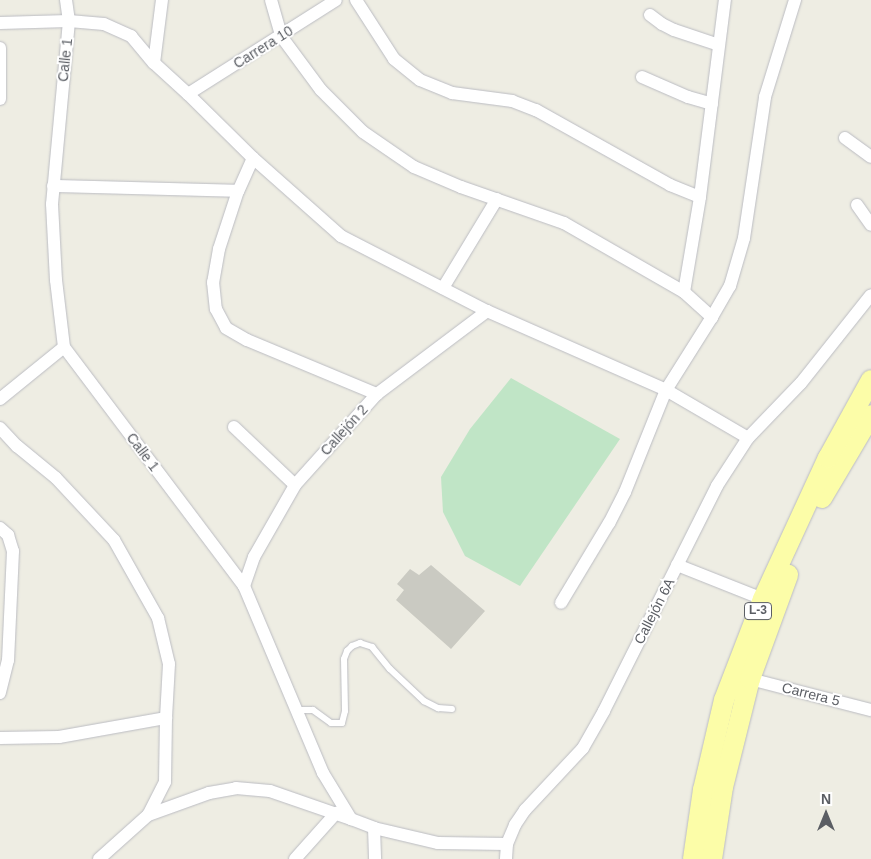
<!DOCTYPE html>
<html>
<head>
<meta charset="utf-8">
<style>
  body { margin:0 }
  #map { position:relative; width:871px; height:859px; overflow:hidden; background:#eeede3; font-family:Arial,sans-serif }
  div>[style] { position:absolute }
  .green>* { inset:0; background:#c0e5c6 }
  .building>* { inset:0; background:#cacac2 }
  .roads { filter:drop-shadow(0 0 1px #bbbcc2) drop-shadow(0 0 1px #bbbcc2) }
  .lane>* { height:6px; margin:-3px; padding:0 3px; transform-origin:3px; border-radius:3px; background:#fff }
  .street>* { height:12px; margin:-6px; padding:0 6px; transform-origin:6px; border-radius:6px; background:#fff }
  .primary>* { height:20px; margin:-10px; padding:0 10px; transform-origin:10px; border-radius:10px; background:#fcfda8 }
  span { translate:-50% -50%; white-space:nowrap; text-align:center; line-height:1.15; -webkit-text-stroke:4px #fff; paint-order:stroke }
  .shield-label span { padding:1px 4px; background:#fff; border:1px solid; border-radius:4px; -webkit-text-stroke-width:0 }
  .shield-label { font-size:12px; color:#5b5e64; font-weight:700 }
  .street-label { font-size:14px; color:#5b5e64 }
  .north { position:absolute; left:801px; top:789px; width:50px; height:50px; -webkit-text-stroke:4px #fff; paint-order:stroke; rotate:0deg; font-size:14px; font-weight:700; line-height:20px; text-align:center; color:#5b5e64 }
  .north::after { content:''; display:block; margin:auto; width:18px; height:22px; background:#5b5e64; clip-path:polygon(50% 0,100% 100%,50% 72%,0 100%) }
</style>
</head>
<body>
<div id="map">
  <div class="green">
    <i style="clip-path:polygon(511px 378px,620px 439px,520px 586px,465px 556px,443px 512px,441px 477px,470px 429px)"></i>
  </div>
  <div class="building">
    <i style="clip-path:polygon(431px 565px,485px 611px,451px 649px,396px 600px,404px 590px,397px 584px,410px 569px,419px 575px)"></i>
  </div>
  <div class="roads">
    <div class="lane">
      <i style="left:297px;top:710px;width:16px"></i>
      <i style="left:313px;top:710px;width:22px;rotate:36deg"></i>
      <i style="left:331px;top:723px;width:11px"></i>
      <i style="left:342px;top:723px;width:12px;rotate:-76deg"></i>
      <i style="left:345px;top:711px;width:52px;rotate:-91.1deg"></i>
      <i style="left:344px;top:659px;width:9px;rotate:-69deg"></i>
      <i style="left:347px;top:651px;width:7px;rotate:-45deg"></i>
      <i style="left:352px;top:646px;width:9px;rotate:-21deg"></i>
      <i style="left:360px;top:643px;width:13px;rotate:18deg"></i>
      <i style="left:372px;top:647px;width:28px;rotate:51deg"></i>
      <i style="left:390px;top:669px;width:47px;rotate:43.3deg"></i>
      <i style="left:424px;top:701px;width:16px;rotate:27deg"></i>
      <i style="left:438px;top:708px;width:14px;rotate:4deg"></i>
    </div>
    <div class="street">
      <i style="left:66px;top:0;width:21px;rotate:82deg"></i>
      <i style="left:69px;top:21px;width:184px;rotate:95.3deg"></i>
      <i style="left:52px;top:204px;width:76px;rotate:87deg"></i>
      <i style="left:56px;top:280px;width:67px;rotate:83.2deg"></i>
      <i style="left:64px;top:347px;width:299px;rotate:53deg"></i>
      <i style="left:244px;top:586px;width:203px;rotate:67.1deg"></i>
      <i style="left:323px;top:773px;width:54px;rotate:58.7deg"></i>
      <i style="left:351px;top:819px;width:25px;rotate:21deg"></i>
      <i style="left:374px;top:828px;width:31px;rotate:88deg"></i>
      <i style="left:271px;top:0;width:37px;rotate:74deg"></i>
      <i style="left:281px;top:36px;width:67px;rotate:53.5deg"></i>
      <i style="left:321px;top:90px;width:59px;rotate:45deg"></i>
      <i style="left:363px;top:132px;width:62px;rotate:34.5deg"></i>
      <i style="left:414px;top:167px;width:51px;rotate:23.1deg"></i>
      <i style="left:461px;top:187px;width:109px;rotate:19.3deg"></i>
      <i style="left:564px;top:223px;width:138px;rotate:29.9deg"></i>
      <i style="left:684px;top:292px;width:38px;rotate:42deg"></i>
      <i style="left:712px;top:317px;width:86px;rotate:122.2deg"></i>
      <i style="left:666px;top:390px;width:110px;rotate:111.9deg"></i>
      <i style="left:625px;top:492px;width:35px;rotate:117deg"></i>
      <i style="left:609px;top:523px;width:93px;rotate:121deg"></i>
      <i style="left:356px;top:0;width:70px;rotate:57.2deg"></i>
      <i style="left:394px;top:59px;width:33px;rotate:39deg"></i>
      <i style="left:420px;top:80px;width:35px;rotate:22deg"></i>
      <i style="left:452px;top:93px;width:61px;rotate:7.6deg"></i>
      <i style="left:512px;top:101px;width:26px;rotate:21deg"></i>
      <i style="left:536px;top:110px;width:154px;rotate:29.2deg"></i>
      <i style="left:670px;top:185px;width:32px;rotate:22deg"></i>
      <i style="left:650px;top:15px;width:15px;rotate:37deg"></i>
      <i style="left:662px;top:24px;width:13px;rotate:27deg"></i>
      <i style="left:674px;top:30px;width:47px;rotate:18.4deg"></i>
      <i style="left:0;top:23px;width:69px;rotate:-1.7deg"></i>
      <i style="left:69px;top:21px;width:35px;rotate:5deg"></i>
      <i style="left:104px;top:24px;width:30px;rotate:24deg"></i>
      <i style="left:131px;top:36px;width:35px;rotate:50deg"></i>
      <i style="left:154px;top:63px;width:46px;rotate:42.4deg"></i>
      <i style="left:188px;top:94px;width:91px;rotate:44.6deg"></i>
      <i style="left:253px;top:158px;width:118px;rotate:41.6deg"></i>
      <i style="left:341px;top:236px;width:164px;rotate:27.2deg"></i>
      <i style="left:487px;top:311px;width:196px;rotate:23.8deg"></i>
      <i style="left:666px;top:390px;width:95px;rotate:30.3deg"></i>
      <i style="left:748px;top:438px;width:57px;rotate:122.9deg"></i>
      <i style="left:717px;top:486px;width:252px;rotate:116.7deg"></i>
      <i style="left:604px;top:711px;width:43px;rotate:119.6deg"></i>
      <i style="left:583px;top:748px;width:85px;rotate:133.1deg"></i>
      <i style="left:525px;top:810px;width:18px;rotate:124deg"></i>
      <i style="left:515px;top:825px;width:21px;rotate:113deg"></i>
      <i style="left:507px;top:844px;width:15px;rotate:94deg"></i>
      <i style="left:0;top:48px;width:51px;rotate:90deg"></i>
      <i style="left:154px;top:63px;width:64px;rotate:-82.8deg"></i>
      <i style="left:642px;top:77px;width:50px;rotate:23.5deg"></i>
      <i style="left:688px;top:97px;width:25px;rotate:16deg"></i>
      <i style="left:188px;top:94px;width:175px;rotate:-32.4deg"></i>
      <i style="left:845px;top:138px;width:32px;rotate:36deg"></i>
      <i style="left:253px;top:158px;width:36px;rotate:114deg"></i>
      <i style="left:238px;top:191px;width:61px;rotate:108.1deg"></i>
      <i style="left:219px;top:249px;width:34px;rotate:100deg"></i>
      <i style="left:213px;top:282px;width:27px;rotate:84deg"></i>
      <i style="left:216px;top:309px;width:21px;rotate:62deg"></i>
      <i style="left:226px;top:328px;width:24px;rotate:30deg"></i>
      <i style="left:247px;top:340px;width:141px;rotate:22.6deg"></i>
      <i style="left:53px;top:186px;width:185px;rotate:1.5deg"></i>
      <i style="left:857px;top:205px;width:24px;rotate:55deg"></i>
      <i style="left:443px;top:288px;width:104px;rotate:-58.8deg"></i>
      <i style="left:684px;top:292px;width:96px;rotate:-80.4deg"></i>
      <i style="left:700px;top:197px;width:199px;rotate:-82.8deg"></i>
      <i style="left:712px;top:317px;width:36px;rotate:-60deg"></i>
      <i style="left:730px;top:286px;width:50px;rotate:-73.7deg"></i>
      <i style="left:744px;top:238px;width:143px;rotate:-81.5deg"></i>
      <i style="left:765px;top:97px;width:102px;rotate:-72.8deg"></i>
      <i style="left:0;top:399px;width:82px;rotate:-39.1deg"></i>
      <i style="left:234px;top:427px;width:84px;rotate:43.6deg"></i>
      <i style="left:0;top:428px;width:25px;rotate:47deg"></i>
      <i style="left:17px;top:446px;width:50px;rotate:39.4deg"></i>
      <i style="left:56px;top:478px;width:85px;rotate:46.9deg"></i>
      <i style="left:114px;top:540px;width:90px;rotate:60.6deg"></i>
      <i style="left:158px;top:618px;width:47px;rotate:76.6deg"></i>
      <i style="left:169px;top:664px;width:54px;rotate:93.2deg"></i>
      <i style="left:748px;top:438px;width:76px;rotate:-46.1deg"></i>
      <i style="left:801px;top:383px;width:112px;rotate:-51.5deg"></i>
      <i style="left:0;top:528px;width:11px;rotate:41deg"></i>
      <i style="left:8px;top:535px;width:17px;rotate:73deg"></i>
      <i style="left:13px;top:551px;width:109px;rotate:92.6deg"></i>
      <i style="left:8px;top:660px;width:34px;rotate:104deg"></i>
      <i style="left:677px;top:565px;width:92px;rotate:21.6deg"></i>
      <i style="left:244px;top:586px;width:31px;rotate:-71deg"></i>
      <i style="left:254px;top:557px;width:83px;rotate:-60.3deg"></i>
      <i style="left:295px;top:485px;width:122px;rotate:-48deg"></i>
      <i style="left:377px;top:394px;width:138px;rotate:-37deg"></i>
      <i style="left:750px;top:679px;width:125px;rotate:14.4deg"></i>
      <i style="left:0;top:738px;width:59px;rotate:-1deg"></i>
      <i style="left:59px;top:737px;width:109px;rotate:-10.1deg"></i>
      <i style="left:166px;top:718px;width:64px;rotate:90.9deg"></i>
      <i style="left:165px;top:782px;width:37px;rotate:117deg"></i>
      <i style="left:374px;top:828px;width:66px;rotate:13.2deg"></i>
      <i style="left:438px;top:843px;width:69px;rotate:0.8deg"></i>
      <i style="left:99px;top:859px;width:66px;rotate:-41.9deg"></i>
      <i style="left:148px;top:815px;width:65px;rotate:-19.8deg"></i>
      <i style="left:209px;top:793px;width:27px;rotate:-10deg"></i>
      <i style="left:236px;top:788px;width:34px;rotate:5deg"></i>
      <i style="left:270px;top:791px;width:86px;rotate:19.1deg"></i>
      <i style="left:295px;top:859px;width:62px;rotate:-48.3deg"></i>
    </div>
    <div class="primary">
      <i style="left:822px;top:498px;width:96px;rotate:-59.4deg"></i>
      <i style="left:693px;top:859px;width:70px;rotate:-81.8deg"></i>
      <i style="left:703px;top:790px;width:92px;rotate:-76.9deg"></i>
      <i style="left:724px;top:700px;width:108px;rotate:-68.9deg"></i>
      <i style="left:763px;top:599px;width:155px;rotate:-65.3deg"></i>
      <i style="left:828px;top:458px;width:89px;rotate:-61.1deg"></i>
      <i style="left:712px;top:859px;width:73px;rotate:-81.3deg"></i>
      <i style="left:723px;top:787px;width:111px;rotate:-76deg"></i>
      <i style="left:750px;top:679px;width:111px;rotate:-69.9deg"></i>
    </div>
  </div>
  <div class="shield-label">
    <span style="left:758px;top:611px">L-3</span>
  </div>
  <div class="street-label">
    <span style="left:263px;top:47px;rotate:-32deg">Carrera 10</span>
    <span style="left:65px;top:60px;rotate:-84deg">Calle 1</span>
    <span style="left:344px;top:430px;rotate:-48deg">Callejón 2</span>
    <span style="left:143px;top:452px;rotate:53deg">Calle 1</span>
    <span style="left:654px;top:611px;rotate:-63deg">Callejón 6A</span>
    <span style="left:811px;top:694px;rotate:14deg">Carrera 5</span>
  </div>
  <div class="north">N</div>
</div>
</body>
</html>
